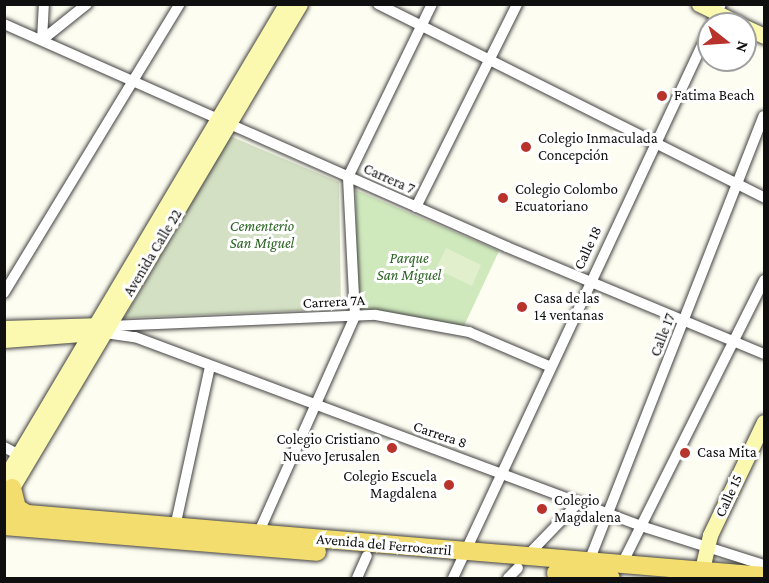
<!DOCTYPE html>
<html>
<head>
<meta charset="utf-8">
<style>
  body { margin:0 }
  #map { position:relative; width:769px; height:583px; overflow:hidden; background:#fefdf1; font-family:"Crimson Pro",serif }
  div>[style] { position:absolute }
  .green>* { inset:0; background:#cfe8bc }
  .cemetery>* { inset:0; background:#d4e0c3 }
  .pitch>* { inset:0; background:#e1efcd }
  .roads { filter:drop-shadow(0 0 2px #424242) drop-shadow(0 0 2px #424242) }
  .street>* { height:10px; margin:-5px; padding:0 5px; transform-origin:5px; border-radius:5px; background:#fff }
  .secondary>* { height:15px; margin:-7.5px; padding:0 7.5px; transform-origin:7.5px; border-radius:7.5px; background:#fbf9b0 }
  .primary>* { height:18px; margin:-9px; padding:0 9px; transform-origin:9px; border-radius:9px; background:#f2dd6e }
  .dots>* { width:16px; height:16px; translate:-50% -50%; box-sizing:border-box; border:3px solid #fff; border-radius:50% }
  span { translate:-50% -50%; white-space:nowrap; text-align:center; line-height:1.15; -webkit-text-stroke:6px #fff; paint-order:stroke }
  .poi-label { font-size:15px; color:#0f0f0f }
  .left { translate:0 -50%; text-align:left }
  .right { translate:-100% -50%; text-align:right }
  .street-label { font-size:15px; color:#0f0f0f }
  .park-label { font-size:15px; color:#2a6422; font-style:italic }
  .frame { position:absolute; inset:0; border:6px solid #0f0f0f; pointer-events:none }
  .north { position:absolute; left:697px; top:12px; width:60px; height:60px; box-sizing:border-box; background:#fff; border:2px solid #9f9f9f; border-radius:50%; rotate:107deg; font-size:16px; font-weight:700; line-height:24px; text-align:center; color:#0f0f0f }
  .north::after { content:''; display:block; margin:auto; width:21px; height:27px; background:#b9332d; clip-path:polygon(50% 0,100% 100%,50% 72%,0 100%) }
</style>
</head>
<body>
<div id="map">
  <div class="green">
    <i style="clip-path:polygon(356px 190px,499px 251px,463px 328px,357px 308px)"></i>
  </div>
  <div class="cemetery">
    <i style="clip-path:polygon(230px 136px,339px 182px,341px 309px,124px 318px)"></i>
  </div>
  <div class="pitch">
    <i style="clip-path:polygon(446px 248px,481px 265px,472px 286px,436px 269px)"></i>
  </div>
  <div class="roads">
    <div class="street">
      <i style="left:378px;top:4px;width:432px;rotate:26.6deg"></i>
      <i style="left:4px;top:24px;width:550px;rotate:23.91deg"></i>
      <i style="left:507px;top:247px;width:278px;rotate:22.6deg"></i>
      <i style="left:712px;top:24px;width:22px;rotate:-66deg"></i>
      <i style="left:42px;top:40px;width:58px;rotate:-38.7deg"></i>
      <i style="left:42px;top:40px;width:36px;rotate:-87deg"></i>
      <i style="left:416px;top:207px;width:227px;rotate:-63.5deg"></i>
      <i style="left:4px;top:293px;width:338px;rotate:-58.7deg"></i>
      <i style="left:110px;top:326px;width:266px;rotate:-2.4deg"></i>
      <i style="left:376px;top:315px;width:95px;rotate:10.4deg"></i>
      <i style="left:469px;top:332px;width:89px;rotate:23.1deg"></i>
      <i style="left:105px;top:333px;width:30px;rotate:8deg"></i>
      <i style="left:135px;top:337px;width:540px;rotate:20.48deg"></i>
      <i style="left:641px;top:526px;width:129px;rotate:17.6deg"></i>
      <i style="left:4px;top:447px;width:17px;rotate:28deg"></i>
      <i style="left:175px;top:527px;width:165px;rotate:-77.7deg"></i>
      <i style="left:258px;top:534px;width:239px;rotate:-66deg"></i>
      <i style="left:355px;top:316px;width:139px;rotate:-92.9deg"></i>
      <i style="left:348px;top:177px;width:192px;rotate:-64.1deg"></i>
      <i style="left:525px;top:558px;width:78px;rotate:-46deg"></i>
      <i style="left:588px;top:564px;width:481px;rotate:-68.6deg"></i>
      <i style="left:621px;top:566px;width:320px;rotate:-63.4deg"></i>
      <i style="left:357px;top:578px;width:24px;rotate:-66deg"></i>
      <i style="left:453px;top:578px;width:605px;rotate:-64.96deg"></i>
      <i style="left:508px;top:578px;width:14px;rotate:-45deg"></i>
    </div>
    <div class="secondary">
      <i style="left:699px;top:4px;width:46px;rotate:26deg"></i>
      <i style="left:745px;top:27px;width:21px;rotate:25deg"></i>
      <i style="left:4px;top:328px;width:99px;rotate:-1.7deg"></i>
      <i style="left:4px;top:340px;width:90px;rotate:-4.4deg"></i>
      <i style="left:4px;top:479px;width:552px;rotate:-59.3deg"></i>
      <i style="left:4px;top:501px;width:578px;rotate:-59.22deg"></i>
      <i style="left:700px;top:578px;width:44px;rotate:-76.9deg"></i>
      <i style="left:710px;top:535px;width:125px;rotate:-64.5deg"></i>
    </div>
    <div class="primary">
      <i style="left:12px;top:488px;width:21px;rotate:76deg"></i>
      <i style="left:17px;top:508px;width:12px;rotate:31deg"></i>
      <i style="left:4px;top:512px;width:763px;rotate:4.81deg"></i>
      <i style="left:4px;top:526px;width:314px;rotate:4.7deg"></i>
      <i style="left:556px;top:573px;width:55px;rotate:5.2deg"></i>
    </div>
  </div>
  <div class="dots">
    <i style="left:662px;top:96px;background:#b9332d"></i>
    <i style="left:526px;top:147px;background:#b9332d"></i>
    <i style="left:503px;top:198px;background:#b9332d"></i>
    <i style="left:522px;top:307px;background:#b9332d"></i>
    <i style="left:392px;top:448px;background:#b9332d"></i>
    <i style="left:685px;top:453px;background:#b9332d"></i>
    <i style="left:449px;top:485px;background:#b9332d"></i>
    <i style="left:542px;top:509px;background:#b9332d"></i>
  </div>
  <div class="poi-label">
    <span class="left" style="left:674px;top:96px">Fatima Beach</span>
    <span class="left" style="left:538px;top:147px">Colegio Inmaculada<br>Concepción</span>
    <span class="left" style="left:515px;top:198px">Colegio Colombo<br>Ecuatoriano</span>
    <span class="left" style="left:534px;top:307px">Casa de las<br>14 ventanas</span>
    <span class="right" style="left:380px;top:448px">Colegio Cristiano<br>Nuevo Jerusalen</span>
    <span class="left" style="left:697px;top:453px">Casa Mita</span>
    <span class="right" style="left:437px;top:485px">Colegio Escuela<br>Magdalena</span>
    <span class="left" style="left:554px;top:509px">Colegio<br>Magdalena</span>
  </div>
  <div class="street-label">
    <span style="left:389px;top:179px;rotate:24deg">Carrera 7</span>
    <span style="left:588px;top:248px;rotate:-65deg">Calle 18</span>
    <span style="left:153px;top:253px;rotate:-59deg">Avenida Calle 22</span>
    <span style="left:334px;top:302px;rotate:-3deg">Carrera 7A</span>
    <span style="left:663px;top:335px;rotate:-69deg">Calle 17</span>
    <span style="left:440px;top:435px;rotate:19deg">Carrera 8</span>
    <span style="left:729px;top:496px;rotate:-65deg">Calle 15</span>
    <span style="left:384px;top:545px;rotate:5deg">Avenida del Ferrocarril</span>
  </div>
  <div class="park-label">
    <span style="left:262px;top:235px">Cementerio<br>San Miguel</span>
    <span style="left:409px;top:267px">Parque<br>San Miguel</span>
  </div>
  <div class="frame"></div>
  <div class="north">N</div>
</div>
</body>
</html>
